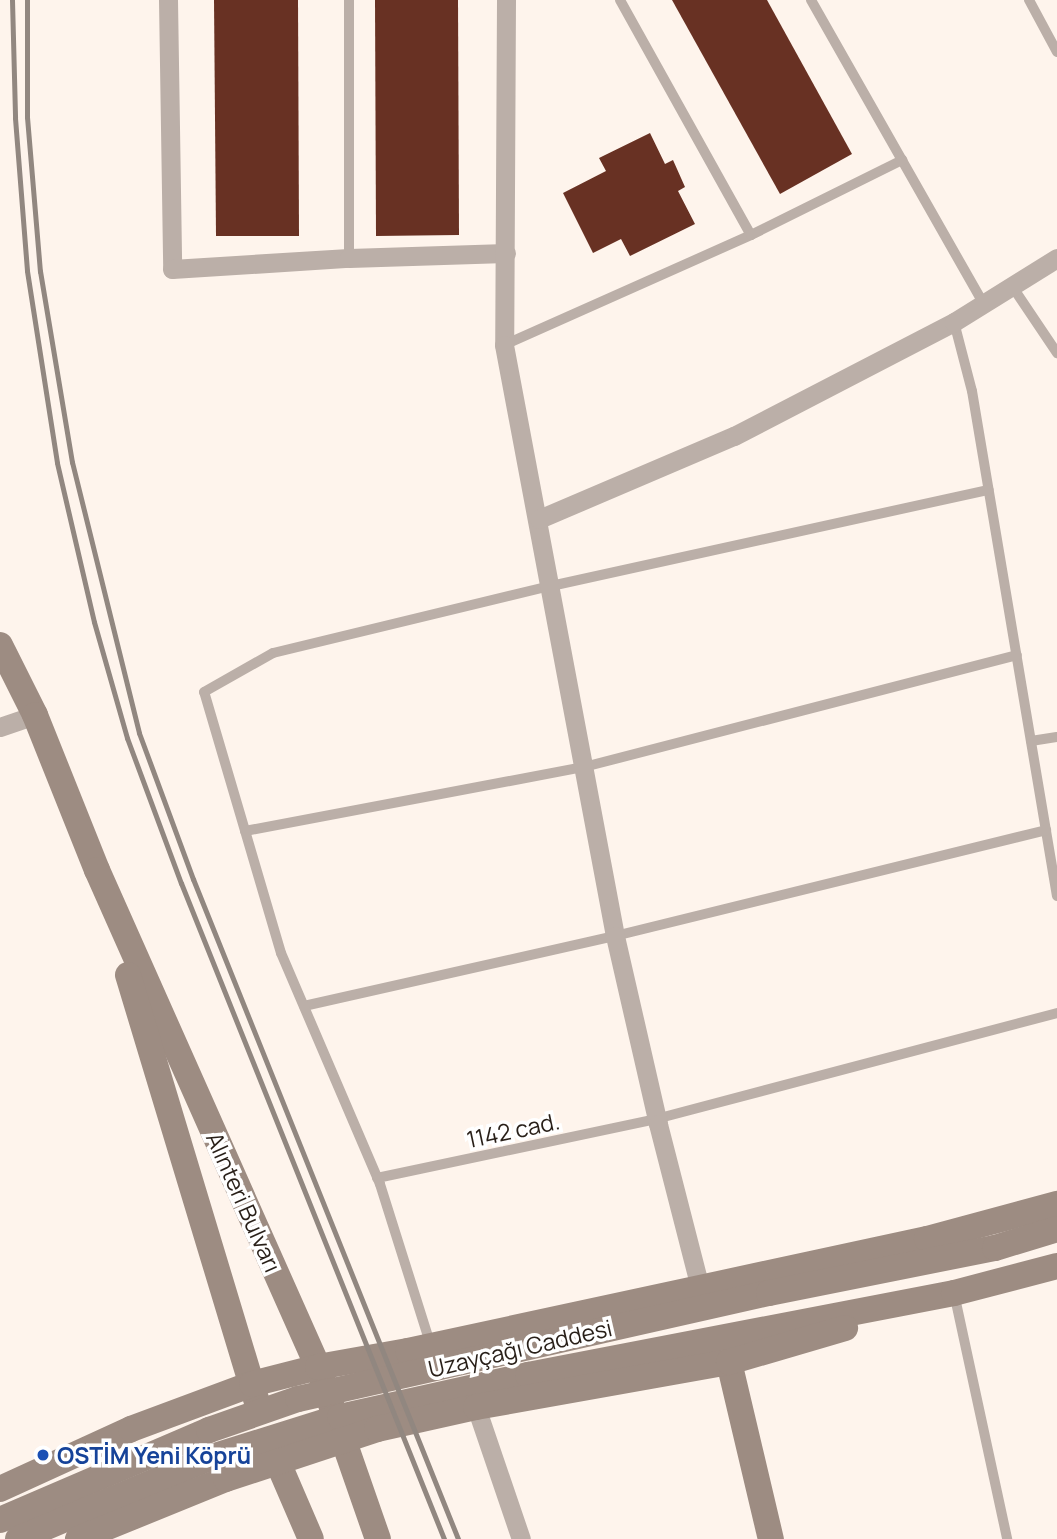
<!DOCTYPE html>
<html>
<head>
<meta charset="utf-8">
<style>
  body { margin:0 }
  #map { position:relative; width:1057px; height:1539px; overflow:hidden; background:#fef4ec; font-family:Manrope,sans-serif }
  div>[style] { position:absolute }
  .building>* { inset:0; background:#683123 }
  .service>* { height:10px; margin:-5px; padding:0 5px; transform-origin:5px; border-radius:5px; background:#bbafa8 }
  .minor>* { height:19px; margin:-9.5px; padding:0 9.5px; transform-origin:9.5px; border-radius:9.5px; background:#bbafa8 }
  .secondary>* { height:26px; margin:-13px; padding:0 13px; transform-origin:13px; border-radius:13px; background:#9d8c82 }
  .rail>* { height:5px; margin:-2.5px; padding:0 2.5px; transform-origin:2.5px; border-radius:2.5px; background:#918780 }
  .dots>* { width:19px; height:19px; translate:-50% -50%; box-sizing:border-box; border:4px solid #fff; border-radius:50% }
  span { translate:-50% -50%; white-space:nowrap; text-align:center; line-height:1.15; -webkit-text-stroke:7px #fff; paint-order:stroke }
  .street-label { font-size:23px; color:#281f18 }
  .transit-label { font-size:23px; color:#164399; font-weight:700 }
  .left { translate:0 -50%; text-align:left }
</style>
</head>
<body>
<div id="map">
  <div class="building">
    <i style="clip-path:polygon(214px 0,298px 0,299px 236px,216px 236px)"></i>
    <i style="clip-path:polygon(375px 0,458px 0,459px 235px,376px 236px)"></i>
    <i style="clip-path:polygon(672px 0,767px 0,852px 154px,780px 194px)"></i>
    <i style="clip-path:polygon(650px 133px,665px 164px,673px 160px,685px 187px,678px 191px,695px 224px,630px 256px,621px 239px,593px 253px,563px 193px,606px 171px,599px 158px)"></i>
  </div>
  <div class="service">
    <i style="left:620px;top:0;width:269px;rotate:60.9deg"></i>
    <i style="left:811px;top:0;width:350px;rotate:60.4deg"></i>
    <i style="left:1029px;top:0;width:59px;rotate:61.7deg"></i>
    <i style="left:349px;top:258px;width:258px;rotate:-90deg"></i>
    <i style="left:1012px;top:286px;width:81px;rotate:56.1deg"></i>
    <i style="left:954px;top:322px;width:71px;rotate:75.4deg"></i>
    <i style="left:972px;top:391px;width:512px;rotate:80.45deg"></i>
    <i style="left:504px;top:345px;width:270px;rotate:-24deg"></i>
    <i style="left:751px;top:235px;width:169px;rotate:-26.4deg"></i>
    <i style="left:1031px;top:741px;width:26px;rotate:-9deg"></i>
    <i style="left:245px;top:831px;width:345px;rotate:-10.7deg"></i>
    <i style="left:584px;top:767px;width:447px;rotate:-14.5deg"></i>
    <i style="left:304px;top:1006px;width:319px;rotate:-12.7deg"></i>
    <i style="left:615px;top:936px;width:444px;rotate:-13.8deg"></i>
    <i style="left:377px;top:1178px;width:285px;rotate:-11.9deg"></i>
    <i style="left:656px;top:1119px;width:415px;rotate:-14.8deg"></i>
    <i style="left:954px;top:1293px;width:252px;rotate:77.8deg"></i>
    <i style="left:431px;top:1346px;width:170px;rotate:-107.5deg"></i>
    <i style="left:380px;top:1184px;width:251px;rotate:-113.2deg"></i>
    <i style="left:281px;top:953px;width:272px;rotate:-106.4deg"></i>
    <i style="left:204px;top:692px;width:79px;rotate:-29.5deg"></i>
    <i style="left:273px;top:653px;width:286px;rotate:-13.6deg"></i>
    <i style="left:551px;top:586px;width:448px;rotate:-12.4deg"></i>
  </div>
  <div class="minor">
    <i style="left:168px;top:0;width:269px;rotate:89.1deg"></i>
    <i style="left:172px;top:269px;width:177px;rotate:-3.6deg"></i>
    <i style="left:349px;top:258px;width:157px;rotate:-1.8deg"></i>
    <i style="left:506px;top:0;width:345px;rotate:90.3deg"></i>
    <i style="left:504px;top:345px;width:601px;rotate:79.36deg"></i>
    <i style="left:615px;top:936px;width:193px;rotate:77.1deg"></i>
    <i style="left:658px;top:1124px;width:168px;rotate:75.6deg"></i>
    <i style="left:539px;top:519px;width:212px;rotate:-23.1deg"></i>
    <i style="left:734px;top:436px;width:248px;rotate:-27.4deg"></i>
    <i style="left:954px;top:322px;width:121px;rotate:-31.9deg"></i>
    <i style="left:0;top:727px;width:37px;rotate:-19deg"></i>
    <i style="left:476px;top:1407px;width:139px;rotate:71.2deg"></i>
  </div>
  <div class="secondary">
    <i style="left:0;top:645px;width:78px;rotate:63.4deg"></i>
    <i style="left:35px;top:715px;width:167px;rotate:68.2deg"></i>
    <i style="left:97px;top:870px;width:544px;rotate:66.03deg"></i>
    <i style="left:318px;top:1367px;width:182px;rotate:70.8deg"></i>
    <i style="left:128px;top:975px;width:445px;rotate:73.2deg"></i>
    <i style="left:729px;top:1362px;width:182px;rotate:76.7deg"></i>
    <i style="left:270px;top:1444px;width:103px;rotate:66.7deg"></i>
    <i style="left:0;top:1489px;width:144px;rotate:-24.6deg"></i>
    <i style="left:131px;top:1429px;width:129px;rotate:-20.4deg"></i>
    <i style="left:252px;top:1384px;width:68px;rotate:-14.4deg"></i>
    <i style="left:318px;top:1367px;width:91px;rotate:-10.1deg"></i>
    <i style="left:408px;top:1351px;width:531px;rotate:-12.18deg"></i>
    <i style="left:927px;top:1239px;width:135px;rotate:-15.1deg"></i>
    <i style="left:0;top:1520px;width:228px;rotate:-23.3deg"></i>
    <i style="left:209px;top:1430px;width:94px;rotate:-19.2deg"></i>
    <i style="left:298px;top:1399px;width:483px;rotate:-12.7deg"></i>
    <i style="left:769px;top:1293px;width:230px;rotate:-11.3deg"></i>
    <i style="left:995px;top:1248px;width:65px;rotate:-17deg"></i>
    <i style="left:18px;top:1539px;width:211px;rotate:-22.9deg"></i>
    <i style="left:212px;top:1457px;width:134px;rotate:-17.4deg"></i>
    <i style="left:340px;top:1417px;width:193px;rotate:-12.6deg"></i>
    <i style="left:528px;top:1375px;width:434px;rotate:-10.9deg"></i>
    <i style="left:954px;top:1293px;width:106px;rotate:-14.7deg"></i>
    <i style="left:78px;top:1539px;width:160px;rotate:-22.1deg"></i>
    <i style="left:226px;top:1479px;width:159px;rotate:-18.3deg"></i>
    <i style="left:377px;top:1429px;width:101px;rotate:-12.5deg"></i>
    <i style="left:476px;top:1407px;width:257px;rotate:-10.1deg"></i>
    <i style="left:729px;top:1362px;width:121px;rotate:-16.3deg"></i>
  </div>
  <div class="rail">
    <i style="left:12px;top:0;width:118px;rotate:88.5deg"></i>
    <i style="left:15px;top:118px;width:153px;rotate:85.5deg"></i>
    <i style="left:27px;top:271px;width:194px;rotate:81.1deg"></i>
    <i style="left:57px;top:463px;width:163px;rotate:76.9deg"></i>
    <i style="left:94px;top:622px;width:121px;rotate:74.1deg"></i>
    <i style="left:127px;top:738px;width:155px;rotate:69.6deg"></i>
    <i style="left:181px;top:883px;width:707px;rotate:68.15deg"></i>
    <i style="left:27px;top:0;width:117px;rotate:90deg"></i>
    <i style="left:27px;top:117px;width:155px;rotate:85.2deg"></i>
    <i style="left:40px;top:271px;width:194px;rotate:80.5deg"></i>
    <i style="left:72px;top:462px;width:279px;rotate:76.1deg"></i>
    <i style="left:139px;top:733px;width:156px;rotate:69.7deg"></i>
    <i style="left:193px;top:879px;width:711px;rotate:68.12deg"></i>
  </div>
  <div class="dots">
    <i style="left:43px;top:1455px;background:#1a4fb4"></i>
  </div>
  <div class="street-label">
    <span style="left:513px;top:1130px;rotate:-12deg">1142 cad.</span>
    <span style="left:244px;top:1202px;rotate:66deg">Alınteri Bulvarı</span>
    <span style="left:520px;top:1348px;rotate:-13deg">Uzayçağı Caddesi</span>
  </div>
  <div class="transit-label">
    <span class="left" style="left:57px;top:1455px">OSTİM Yeni Köprü</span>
  </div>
</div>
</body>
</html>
